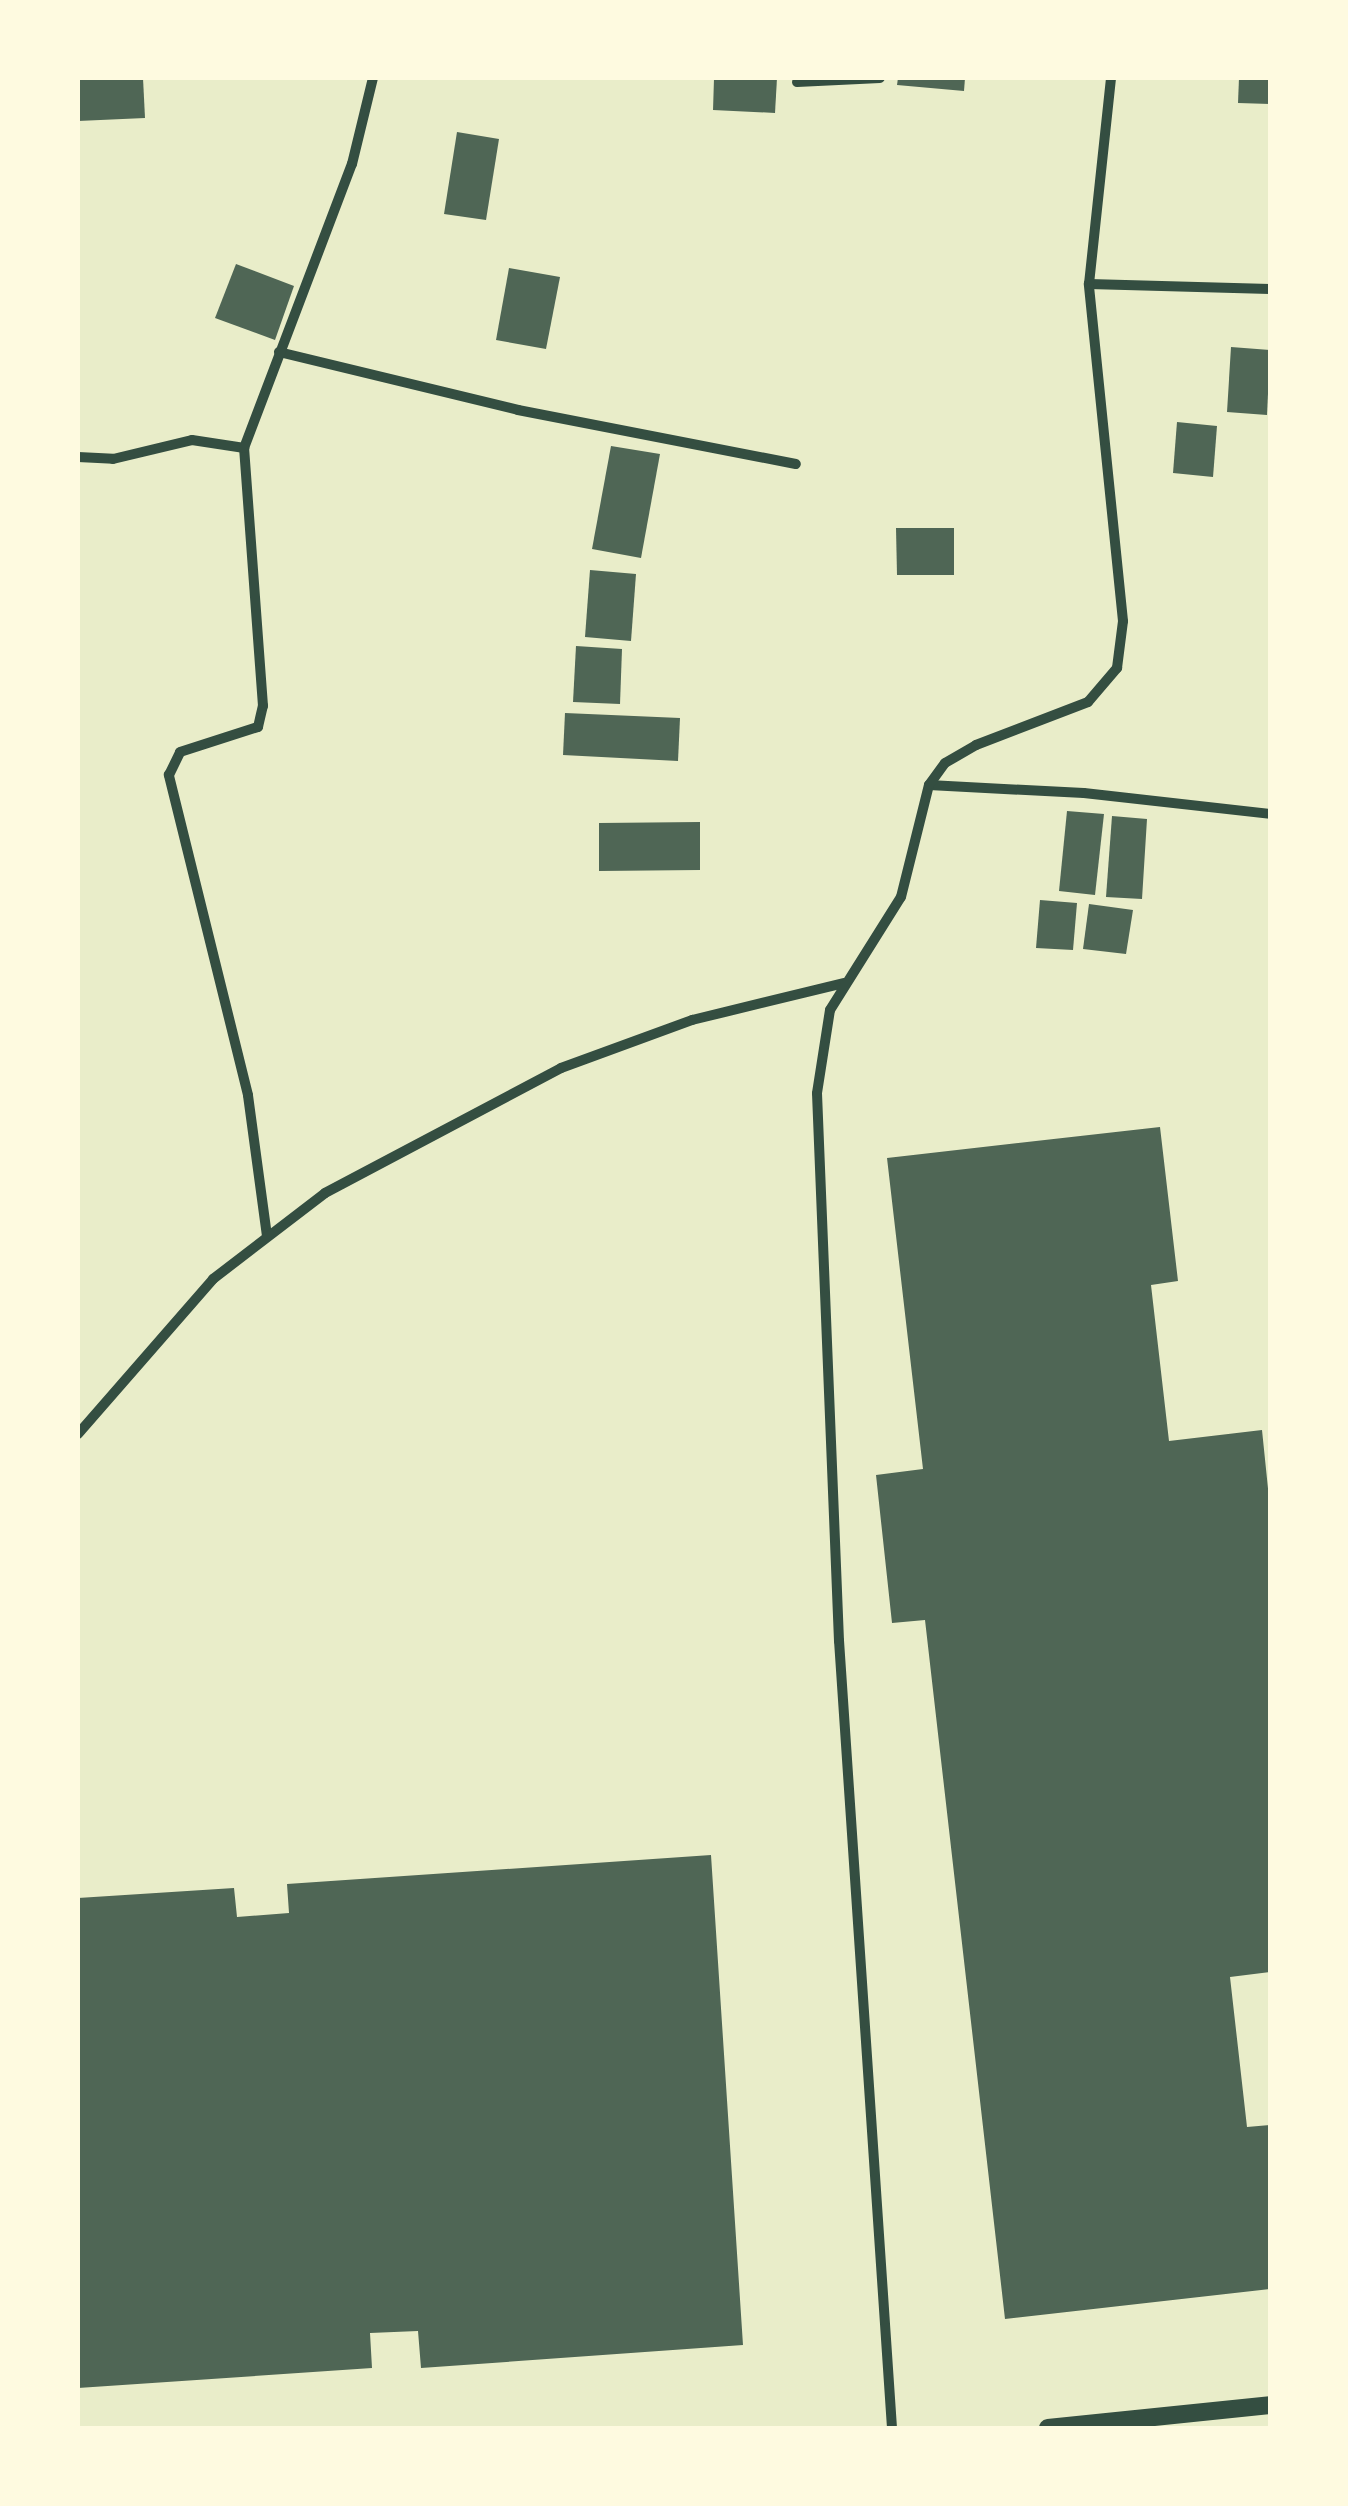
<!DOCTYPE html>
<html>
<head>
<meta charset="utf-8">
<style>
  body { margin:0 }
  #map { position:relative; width:1348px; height:2506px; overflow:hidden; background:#e9edc9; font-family:"Noto Sans",sans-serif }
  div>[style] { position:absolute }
  .building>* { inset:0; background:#4f6655 }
  .minor>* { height:10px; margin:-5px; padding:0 5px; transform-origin:5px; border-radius:5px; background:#344e41 }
  .tertiary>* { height:18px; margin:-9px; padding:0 9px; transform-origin:9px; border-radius:9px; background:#344e41 }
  span { translate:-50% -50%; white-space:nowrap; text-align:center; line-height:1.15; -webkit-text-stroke:8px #fefae0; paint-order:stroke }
  .frame { position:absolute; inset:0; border:80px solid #fefae0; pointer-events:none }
</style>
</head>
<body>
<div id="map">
  <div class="building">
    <i style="clip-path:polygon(78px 78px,143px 78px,145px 118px,78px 121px)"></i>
    <i style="clip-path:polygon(714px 78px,777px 78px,775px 113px,713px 110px)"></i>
    <i style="clip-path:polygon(898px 78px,965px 78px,964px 91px,897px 85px)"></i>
    <i style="clip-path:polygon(1239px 78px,1270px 78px,1270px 104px,1238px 103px)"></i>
    <i style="clip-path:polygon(457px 132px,499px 139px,486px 220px,444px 214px)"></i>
    <i style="clip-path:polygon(236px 264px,294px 286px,275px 340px,215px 318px)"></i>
    <i style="clip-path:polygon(509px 268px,560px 277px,546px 349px,496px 340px)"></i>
    <i style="clip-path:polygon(1231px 347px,1270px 350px,1267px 415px,1227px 412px)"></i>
    <i style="clip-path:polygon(1177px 422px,1217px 426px,1213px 477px,1173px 473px)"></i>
    <i style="clip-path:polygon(611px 446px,660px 454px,641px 558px,592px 549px)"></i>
    <i style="clip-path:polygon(896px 528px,954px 528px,954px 575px,897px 575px)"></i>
    <i style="clip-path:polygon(590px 570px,636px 574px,631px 641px,585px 637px)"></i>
    <i style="clip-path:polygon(576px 646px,622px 649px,620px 704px,573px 702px)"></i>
    <i style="clip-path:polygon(565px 713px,680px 718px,678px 761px,563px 755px)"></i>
    <i style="clip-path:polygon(1067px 811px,1104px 814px,1095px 895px,1059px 891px)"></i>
    <i style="clip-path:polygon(1112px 816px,1147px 819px,1142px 899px,1106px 897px)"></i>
    <i style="clip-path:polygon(700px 822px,700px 870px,599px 871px,599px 823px)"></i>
    <i style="clip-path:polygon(1040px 900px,1077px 903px,1073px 950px,1036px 948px)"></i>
    <i style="clip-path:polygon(1089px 904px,1133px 910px,1126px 954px,1083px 949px)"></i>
    <i style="clip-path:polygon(1160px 1127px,1178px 1281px,1151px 1285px,1169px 1441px,1262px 1430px,1270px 1508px,1270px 1972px,1230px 1977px,1247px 2127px,1270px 2125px,1270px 2289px,1005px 2319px,925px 1620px,892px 1623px,876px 1475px,923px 1469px,887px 1158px)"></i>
    <i style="clip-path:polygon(711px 1855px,743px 2345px,421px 2368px,418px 2331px,370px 2333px,372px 2368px,78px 2388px,78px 1898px,234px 1888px,237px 1917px,289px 1913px,287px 1884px)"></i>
  </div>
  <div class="minor">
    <i style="left:797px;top:82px;width:83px;rotate:-2.8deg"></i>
    <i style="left:1089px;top:284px;width:181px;rotate:1.6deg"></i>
    <i style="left:279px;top:352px;width:246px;rotate:13.6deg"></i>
    <i style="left:518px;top:410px;width:283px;rotate:11deg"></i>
    <i style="left:78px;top:457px;width:35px;rotate:3deg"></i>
    <i style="left:113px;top:459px;width:81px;rotate:-13.5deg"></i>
    <i style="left:192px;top:440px;width:53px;rotate:8.7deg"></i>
    <i style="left:929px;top:785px;width:155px;rotate:3deg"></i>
    <i style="left:1084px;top:793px;width:187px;rotate:6.4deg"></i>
    <i style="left:267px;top:1236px;width:142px;rotate:-97.7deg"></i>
    <i style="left:248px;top:1095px;width:330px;rotate:-103.9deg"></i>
    <i style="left:169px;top:775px;width:25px;rotate:-64deg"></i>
    <i style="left:180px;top:752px;width:82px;rotate:-17.8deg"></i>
    <i style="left:258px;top:727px;width:22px;rotate:-77deg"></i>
    <i style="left:263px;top:706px;width:259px;rotate:-94.2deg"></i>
    <i style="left:244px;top:448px;width:304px;rotate:-69.2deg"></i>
    <i style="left:352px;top:164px;width:89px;rotate:-76.3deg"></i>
    <i style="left:78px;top:1434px;width:206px;rotate:-48.9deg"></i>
    <i style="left:213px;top:1279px;width:141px;rotate:-37.5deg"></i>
    <i style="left:325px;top:1193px;width:267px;rotate:-27.9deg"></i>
    <i style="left:561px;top:1068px;width:140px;rotate:-20.1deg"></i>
    <i style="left:692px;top:1020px;width:156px;rotate:-13.7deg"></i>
    <i style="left:892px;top:2428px;width:789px;rotate:-93.85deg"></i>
    <i style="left:839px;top:1641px;width:548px;rotate:-92.3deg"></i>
    <i style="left:817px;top:1093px;width:84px;rotate:-81.1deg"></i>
    <i style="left:830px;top:1010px;width:133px;rotate:-57.9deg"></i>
    <i style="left:901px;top:897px;width:115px;rotate:-76deg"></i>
    <i style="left:929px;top:785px;width:27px;rotate:-54deg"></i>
    <i style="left:945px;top:763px;width:36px;rotate:-30deg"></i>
    <i style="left:976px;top:745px;width:120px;rotate:-21deg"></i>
    <i style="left:1088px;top:702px;width:45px;rotate:-49.5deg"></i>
    <i style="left:1117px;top:668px;width:47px;rotate:-82.7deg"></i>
    <i style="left:1123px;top:621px;width:339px;rotate:-95.8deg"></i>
    <i style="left:1089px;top:284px;width:207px;rotate:-83.9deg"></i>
  </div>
  <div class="tertiary">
    <i style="left:1048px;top:2428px;width:223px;rotate:-5.9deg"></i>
  </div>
  <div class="frame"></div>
</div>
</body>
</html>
